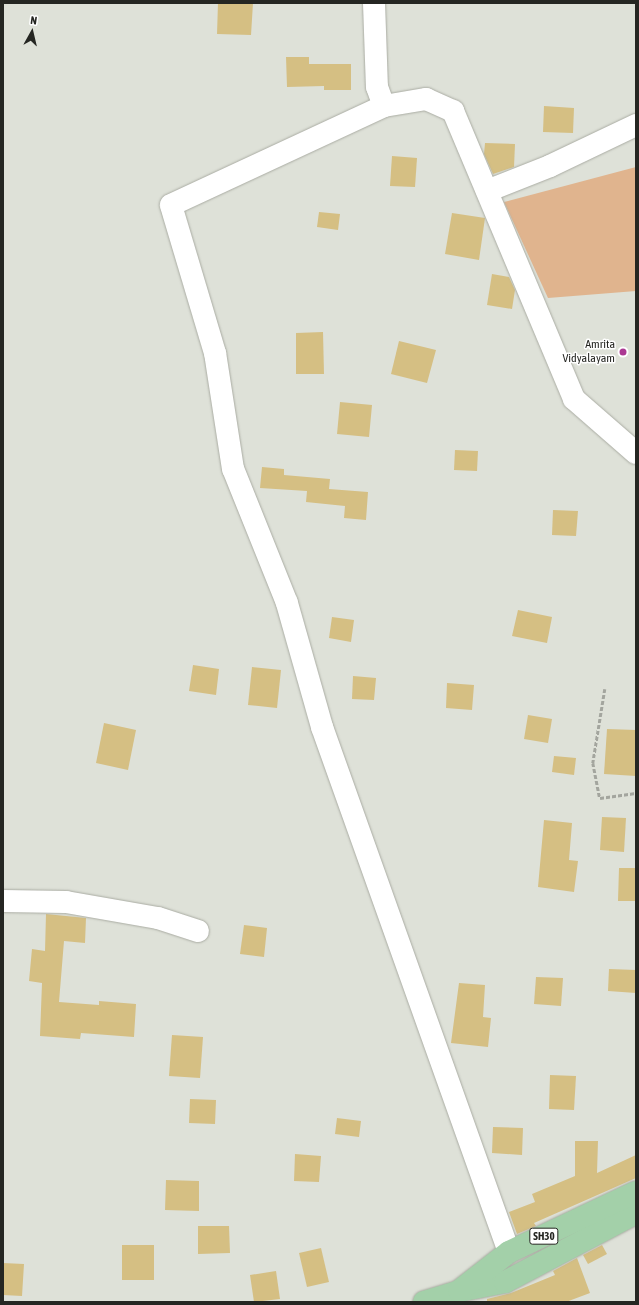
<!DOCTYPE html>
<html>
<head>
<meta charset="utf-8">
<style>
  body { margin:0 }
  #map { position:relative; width:639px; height:1305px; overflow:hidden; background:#dee1d8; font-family:"Asap Condensed",sans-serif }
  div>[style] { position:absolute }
  .green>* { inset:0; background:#e0b48e }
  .building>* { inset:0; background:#d5bf83 }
  .path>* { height:2.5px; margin-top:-1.25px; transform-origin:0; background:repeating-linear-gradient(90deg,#a3a59e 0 4px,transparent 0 6px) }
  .roads { filter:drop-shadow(0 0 1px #aaaca3) drop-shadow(0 0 1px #aaaca3) }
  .minor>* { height:22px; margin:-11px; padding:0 11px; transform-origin:11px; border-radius:11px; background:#fff }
  .major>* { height:22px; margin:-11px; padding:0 11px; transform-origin:11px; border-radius:11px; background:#a3d0a9 }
  .dots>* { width:11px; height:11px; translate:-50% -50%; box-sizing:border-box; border:2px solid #fff; border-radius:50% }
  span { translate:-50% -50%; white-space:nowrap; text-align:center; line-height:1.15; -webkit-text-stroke:3px #fff; paint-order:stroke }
  .shield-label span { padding:1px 3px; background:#fff; border:1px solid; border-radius:3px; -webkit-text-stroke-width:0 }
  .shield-label { font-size:11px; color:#252622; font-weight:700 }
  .poi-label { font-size:12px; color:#252622 }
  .right { translate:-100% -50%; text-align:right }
  .frame { position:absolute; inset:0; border:4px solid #252622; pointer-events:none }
  .north { position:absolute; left:12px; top:12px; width:40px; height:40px; -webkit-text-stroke:3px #fff; paint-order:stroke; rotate:8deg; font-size:11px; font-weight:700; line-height:16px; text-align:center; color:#252622 }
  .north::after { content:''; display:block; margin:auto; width:14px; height:18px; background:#252622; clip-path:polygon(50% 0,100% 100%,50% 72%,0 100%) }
</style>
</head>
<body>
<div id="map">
  <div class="green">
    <i style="clip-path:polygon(636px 167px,636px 291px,548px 298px,504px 202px)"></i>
  </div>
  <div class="building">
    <i style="clip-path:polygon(218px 3px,253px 3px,251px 35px,217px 34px)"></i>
    <i style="clip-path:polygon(286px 57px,309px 57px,309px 64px,351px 64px,351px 90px,324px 90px,324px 86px,287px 87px)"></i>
    <i style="clip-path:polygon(544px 106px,574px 108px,573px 133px,543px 132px)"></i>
    <i style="clip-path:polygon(485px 143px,515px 144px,514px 167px,493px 174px,484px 154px)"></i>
    <i style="clip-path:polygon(392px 156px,417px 158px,415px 187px,390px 186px)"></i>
    <i style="clip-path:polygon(319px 212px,340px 214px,338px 230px,317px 227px)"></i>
    <i style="clip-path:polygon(452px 213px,485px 218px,479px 260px,445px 254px)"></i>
    <i style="clip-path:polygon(492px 274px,509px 277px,515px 290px,512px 309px,487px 305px)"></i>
    <i style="clip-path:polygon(323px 332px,324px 374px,296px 374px,296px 333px)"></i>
    <i style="clip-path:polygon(399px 341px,436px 350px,427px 383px,391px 374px)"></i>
    <i style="clip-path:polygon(340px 402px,372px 405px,369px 437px,337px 434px)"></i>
    <i style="clip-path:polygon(455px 450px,478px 451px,477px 471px,454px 470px)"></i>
    <i style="clip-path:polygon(262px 467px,284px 469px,284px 475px,330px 479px,329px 489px,368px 492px,366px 520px,344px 518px,345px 506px,306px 502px,307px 491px,260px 488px)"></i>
    <i style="clip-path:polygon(553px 510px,578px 511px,576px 536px,552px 535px)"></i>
    <i style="clip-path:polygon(518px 610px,552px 617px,547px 643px,512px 636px)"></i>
    <i style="clip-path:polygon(332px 617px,354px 620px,351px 642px,329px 638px)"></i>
    <i style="clip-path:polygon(193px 665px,219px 669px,216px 695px,189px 691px)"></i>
    <i style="clip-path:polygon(252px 667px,281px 670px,277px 708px,248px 705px)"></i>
    <i style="clip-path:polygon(353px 676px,376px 678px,374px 700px,352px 699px)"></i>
    <i style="clip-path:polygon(447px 683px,474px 685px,472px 710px,446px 708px)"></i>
    <i style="clip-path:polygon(528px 715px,552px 719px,548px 743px,524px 739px)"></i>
    <i style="clip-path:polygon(104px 723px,136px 730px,128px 770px,96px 763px)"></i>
    <i style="clip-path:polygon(607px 729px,636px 730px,636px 776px,604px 774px)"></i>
    <i style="clip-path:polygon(554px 756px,576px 758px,574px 775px,552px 772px)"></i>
    <i style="clip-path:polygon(602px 817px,626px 818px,624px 852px,600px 850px)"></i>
    <i style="clip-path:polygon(544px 820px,572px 823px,569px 860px,578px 861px,574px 892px,538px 887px)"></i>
    <i style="clip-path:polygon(619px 868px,636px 868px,636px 901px,618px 901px)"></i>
    <i style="clip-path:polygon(46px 914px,86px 918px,85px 943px,64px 941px,59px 1002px,99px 1005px,99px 1001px,136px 1004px,134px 1037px,81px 1033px,80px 1039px,40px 1036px,42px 983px,29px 981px,32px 949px,45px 951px)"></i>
    <i style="clip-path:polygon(244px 925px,267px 928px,264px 957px,240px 954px)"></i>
    <i style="clip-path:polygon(609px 969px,636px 970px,636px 993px,608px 991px)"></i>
    <i style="clip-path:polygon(536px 977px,563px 978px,561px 1006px,534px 1004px)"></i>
    <i style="clip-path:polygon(459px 983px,485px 985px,483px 1017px,491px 1018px,488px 1047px,451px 1043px)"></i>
    <i style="clip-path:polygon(172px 1035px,203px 1037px,200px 1078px,169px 1076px)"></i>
    <i style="clip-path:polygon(550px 1075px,576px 1076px,574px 1110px,549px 1109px)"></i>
    <i style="clip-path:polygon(190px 1099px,216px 1100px,215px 1124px,189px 1123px)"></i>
    <i style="clip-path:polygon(337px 1118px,361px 1121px,359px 1137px,335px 1134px)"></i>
    <i style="clip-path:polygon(493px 1127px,523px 1128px,522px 1155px,492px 1153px)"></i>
    <i style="clip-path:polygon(575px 1141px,598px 1141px,597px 1173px,636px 1155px,636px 1178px,534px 1223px,536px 1226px,517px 1234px,509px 1212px,535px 1202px,532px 1194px,575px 1176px)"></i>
    <i style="clip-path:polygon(295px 1154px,321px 1156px,319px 1182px,294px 1181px)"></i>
    <i style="clip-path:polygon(166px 1180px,199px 1181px,199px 1211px,165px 1210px)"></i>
    <i style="clip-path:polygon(198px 1226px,229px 1226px,230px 1253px,198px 1254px)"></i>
    <i style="clip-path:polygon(122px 1245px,154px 1245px,154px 1280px,122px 1280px)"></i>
    <i style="clip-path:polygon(602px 1245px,607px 1254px,588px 1264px,583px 1255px)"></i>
    <i style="clip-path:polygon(321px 1248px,329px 1282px,307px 1287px,299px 1253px)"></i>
    <i style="clip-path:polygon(577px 1258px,590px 1293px,566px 1302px,487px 1302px,487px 1299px,511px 1293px,555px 1275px,553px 1271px)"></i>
    <i style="clip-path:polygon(3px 1263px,24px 1264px,22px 1296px,3px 1295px)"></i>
    <i style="clip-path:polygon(276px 1271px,280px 1299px,254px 1302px,250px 1275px)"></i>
  </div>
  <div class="path">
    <i style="left:605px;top:689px;width:75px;rotate:99.2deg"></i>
    <i style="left:593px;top:763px;width:36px;rotate:79deg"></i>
    <i style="left:600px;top:798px;width:36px;rotate:-8deg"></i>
  </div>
  <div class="roads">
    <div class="minor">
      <i style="left:374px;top:3px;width:84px;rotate:88deg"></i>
      <i style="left:377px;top:87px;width:20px;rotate:70deg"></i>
      <i style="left:487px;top:191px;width:68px;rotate:-21.6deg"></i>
      <i style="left:550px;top:166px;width:95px;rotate:-25.5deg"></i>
      <i style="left:3px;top:901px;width:63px;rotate:0.9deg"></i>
      <i style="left:66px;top:902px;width:93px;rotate:9.9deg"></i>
      <i style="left:158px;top:918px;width:42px;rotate:18deg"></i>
      <i style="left:509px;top:1252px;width:557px;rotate:-109.61deg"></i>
      <i style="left:322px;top:727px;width:129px;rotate:-105.8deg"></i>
      <i style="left:287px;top:603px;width:144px;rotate:-111.9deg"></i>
      <i style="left:233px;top:469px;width:117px;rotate:-98.8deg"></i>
      <i style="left:215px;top:353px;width:154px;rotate:-106.6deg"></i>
      <i style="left:171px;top:205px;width:235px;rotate:-24.9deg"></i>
      <i style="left:384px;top:106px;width:43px;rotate:-9.5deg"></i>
      <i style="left:426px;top:99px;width:30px;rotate:24deg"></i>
      <i style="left:453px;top:111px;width:312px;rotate:67.2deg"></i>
      <i style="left:574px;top:399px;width:82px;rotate:41.1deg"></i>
    </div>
    <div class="major">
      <i style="left:464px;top:1290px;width:42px;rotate:-11deg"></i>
      <i style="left:505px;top:1282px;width:148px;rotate:-27.8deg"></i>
      <i style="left:424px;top:1302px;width:37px;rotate:-17deg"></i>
      <i style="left:459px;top:1291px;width:63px;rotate:-38deg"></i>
      <i style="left:509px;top:1252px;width:140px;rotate:-25.3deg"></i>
    </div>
  </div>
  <div class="dots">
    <i style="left:623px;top:352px;background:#ab3892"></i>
  </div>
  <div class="shield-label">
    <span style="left:544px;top:1236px">SH30</span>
  </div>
  <div class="poi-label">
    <span class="right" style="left:615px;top:352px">Amrita<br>Vidyalayam</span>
  </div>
  <div class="frame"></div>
  <div class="north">N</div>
</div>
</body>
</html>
